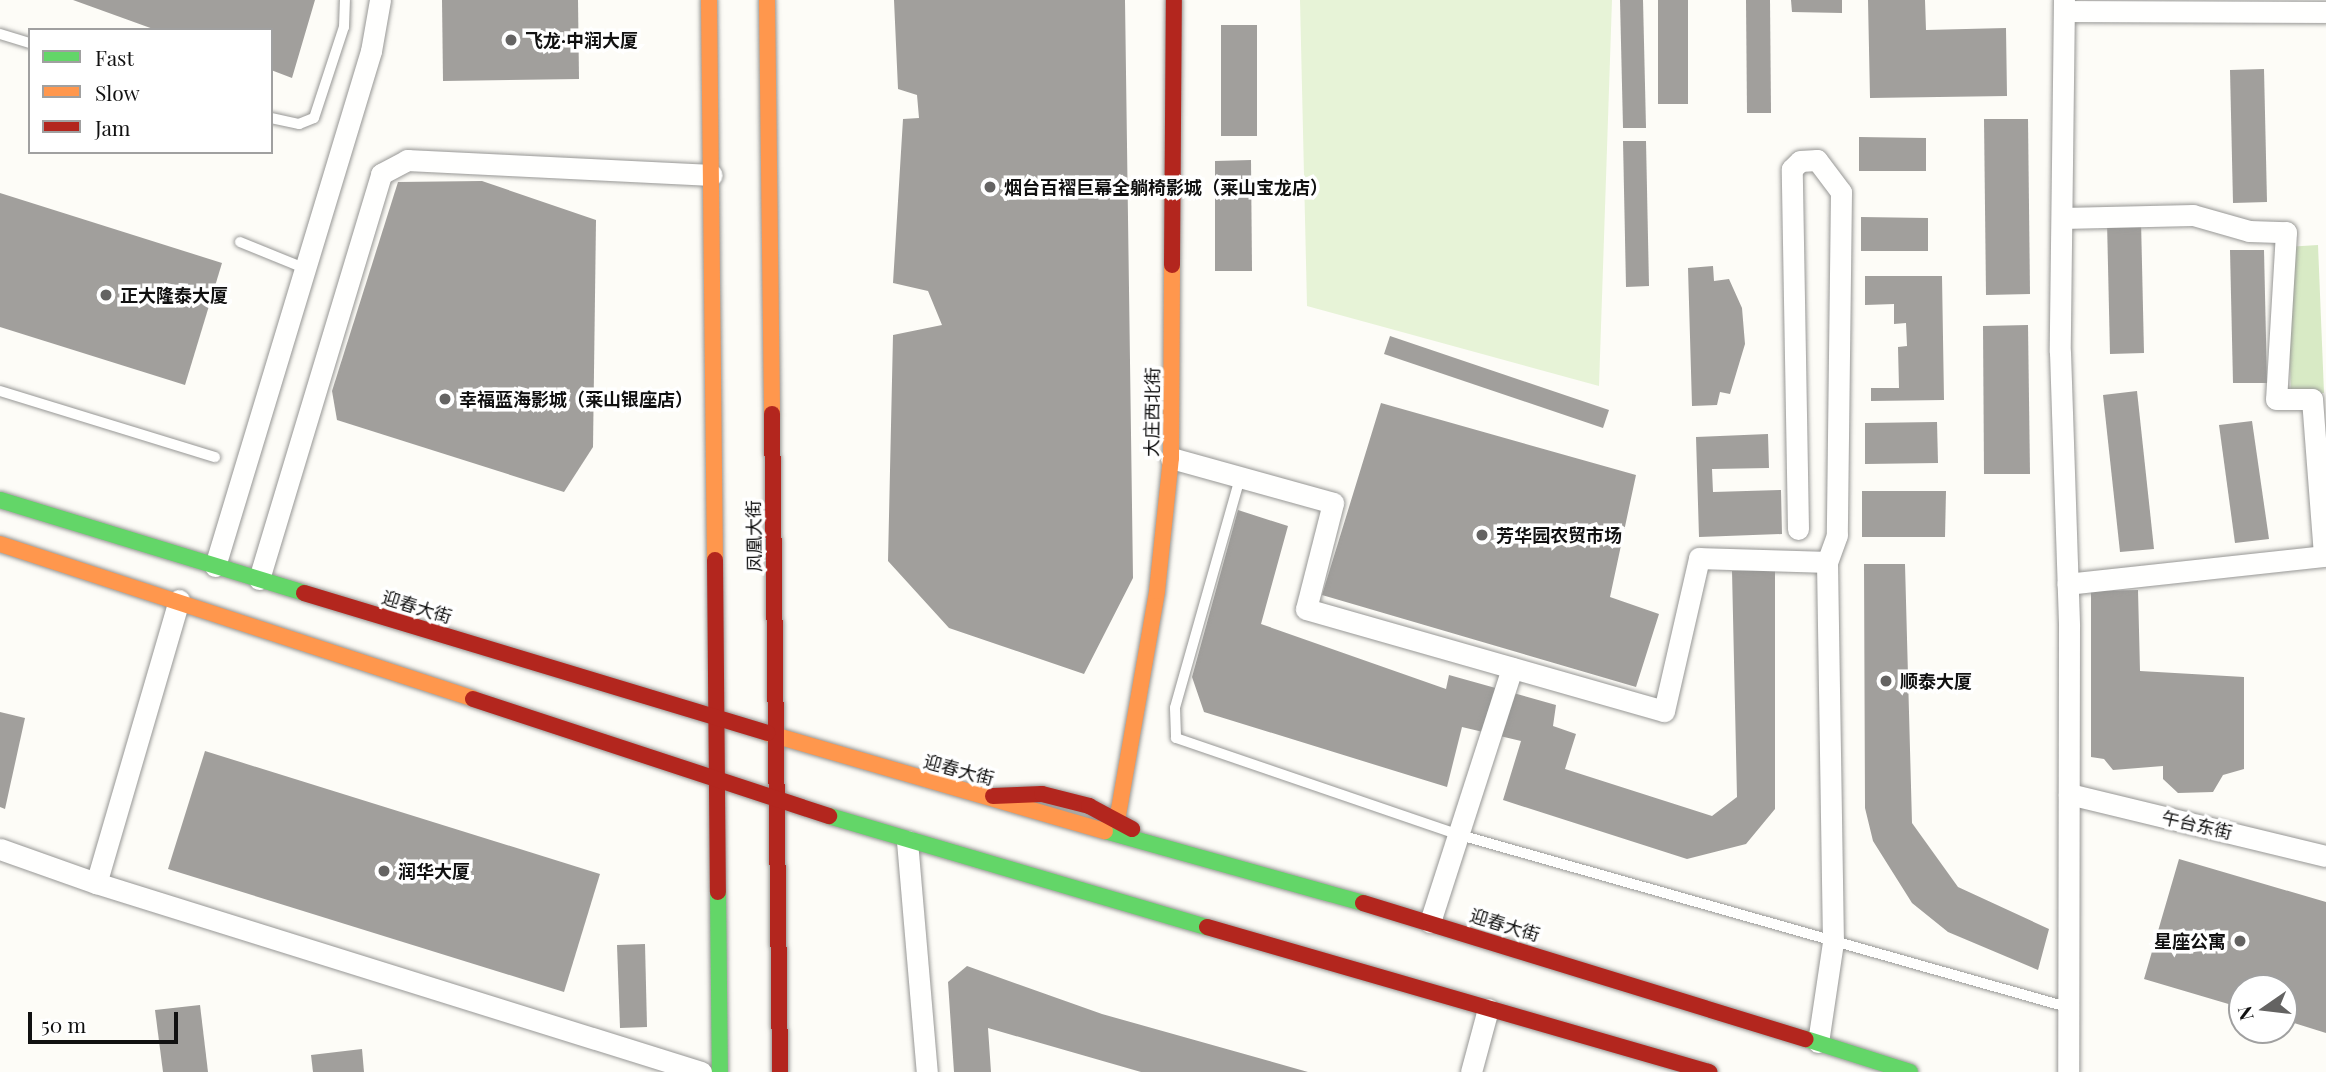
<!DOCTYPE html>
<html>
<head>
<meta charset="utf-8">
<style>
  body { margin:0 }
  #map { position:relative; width:2326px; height:1072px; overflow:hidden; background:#fdfcf7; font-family:"Playfair Display","Noto Sans SC",serif }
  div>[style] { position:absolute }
  .green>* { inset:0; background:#e7f3d7 }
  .forest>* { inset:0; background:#d8eac5 }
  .building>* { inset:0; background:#a19f9c }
  .roads { filter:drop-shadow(0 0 2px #979795) drop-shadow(0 0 2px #979795) }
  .lane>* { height:10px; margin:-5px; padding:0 5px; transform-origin:5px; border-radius:5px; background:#fffffe }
  .street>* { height:21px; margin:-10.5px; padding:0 10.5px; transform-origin:10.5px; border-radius:10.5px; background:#fffffe }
  .fast>* { height:16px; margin:-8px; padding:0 8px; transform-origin:8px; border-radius:8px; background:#63d668 }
  .slow>* { height:16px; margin:-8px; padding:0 8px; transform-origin:8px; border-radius:8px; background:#ff974d }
  .jam>* { height:16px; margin:-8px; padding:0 8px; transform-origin:8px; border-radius:8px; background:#b3261e }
  .dots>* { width:19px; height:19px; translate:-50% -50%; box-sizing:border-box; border:4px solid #fff; border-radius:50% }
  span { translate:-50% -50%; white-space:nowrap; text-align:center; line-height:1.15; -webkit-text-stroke:7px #fff; paint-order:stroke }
  .poi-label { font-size:18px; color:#111; font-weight:700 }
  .left { translate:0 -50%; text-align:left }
  .right { translate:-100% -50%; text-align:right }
  .street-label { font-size:18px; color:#111 }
  .legend { position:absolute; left:28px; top:28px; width:245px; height:126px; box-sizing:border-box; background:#fff; border:2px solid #a0a0a0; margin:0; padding:9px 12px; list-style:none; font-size:21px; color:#111 }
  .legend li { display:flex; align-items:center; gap:14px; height:35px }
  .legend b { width:35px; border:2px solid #a0a0a0 }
  .north { position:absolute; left:2228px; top:974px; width:70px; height:70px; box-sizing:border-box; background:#fff; border:2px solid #a0a0a0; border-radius:50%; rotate:256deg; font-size:19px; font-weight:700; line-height:28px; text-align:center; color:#111 }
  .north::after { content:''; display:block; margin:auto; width:24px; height:32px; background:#646362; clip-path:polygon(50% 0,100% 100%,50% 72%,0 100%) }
  .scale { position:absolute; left:28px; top:1012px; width:150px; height:32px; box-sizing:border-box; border:4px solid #111; border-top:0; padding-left:9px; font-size:21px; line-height:24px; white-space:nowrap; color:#111; -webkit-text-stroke:5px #fff; paint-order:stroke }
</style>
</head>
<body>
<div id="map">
  <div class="green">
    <i style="clip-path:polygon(1300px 0,1612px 0,1599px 386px,1307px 306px)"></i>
  </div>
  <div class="forest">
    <i style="clip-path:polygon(2318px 245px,2324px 393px,2291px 394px,2286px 247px)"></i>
  </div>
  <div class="building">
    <i style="clip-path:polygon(73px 0,315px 0,292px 78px,271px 70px,271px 30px,156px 30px)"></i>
    <i style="clip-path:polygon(442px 0,578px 0,579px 79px,443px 81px)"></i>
    <i style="clip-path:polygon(894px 0,1125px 0,1133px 578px,1084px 674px,949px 628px,888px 561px,893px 335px,942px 325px,928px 291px,893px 283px,903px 119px,919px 118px,917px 95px,898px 89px)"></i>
    <i style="clip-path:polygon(1620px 0,1643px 0,1646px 128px,1623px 128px)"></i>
    <i style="clip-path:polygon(1658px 0,1688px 0,1688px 104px,1658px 104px)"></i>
    <i style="clip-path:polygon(1746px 0,1770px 0,1771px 113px,1747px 113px)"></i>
    <i style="clip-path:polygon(1791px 0,1842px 0,1842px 13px,1792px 12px)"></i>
    <i style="clip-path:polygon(1868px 0,1925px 0,1926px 30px,2006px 28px,2007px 96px,1870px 98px)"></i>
    <i style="clip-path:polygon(1221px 25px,1257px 25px,1257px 136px,1221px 136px)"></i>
    <i style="clip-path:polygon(2264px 69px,2267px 202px,2233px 203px,2230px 70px)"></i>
    <i style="clip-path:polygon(1984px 119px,2028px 119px,2030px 294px,1986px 295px)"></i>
    <i style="clip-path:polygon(1859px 137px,1926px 138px,1926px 171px,1859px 171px)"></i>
    <i style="clip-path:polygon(1623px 141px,1646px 141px,1649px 286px,1626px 287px)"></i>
    <i style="clip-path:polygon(1251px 160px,1252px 271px,1215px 271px,1215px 161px)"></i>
    <i style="clip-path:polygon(482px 181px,596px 220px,593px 447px,564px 492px,337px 420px,332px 391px,398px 182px)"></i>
    <i style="clip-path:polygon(0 193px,222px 263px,185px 385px,0 327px)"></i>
    <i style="clip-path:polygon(1861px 217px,1928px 218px,1928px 251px,1861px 251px)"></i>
    <i style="clip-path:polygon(2141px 220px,2144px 353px,2110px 354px,2107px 221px)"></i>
    <i style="clip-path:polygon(2230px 250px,2264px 250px,2267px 383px,2233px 383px)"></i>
    <i style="clip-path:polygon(1713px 266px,1714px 281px,1729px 279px,1742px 308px,1745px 344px,1730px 394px,1720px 392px,1717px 405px,1692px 406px,1688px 268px)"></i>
    <i style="clip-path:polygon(1865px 276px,1942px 276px,1944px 400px,1871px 401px,1871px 388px,1899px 388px,1898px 347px,1907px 346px,1906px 323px,1894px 324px,1894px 304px,1865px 305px)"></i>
    <i style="clip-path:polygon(2028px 325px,2030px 474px,1984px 474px,1983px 326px)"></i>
    <i style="clip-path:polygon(1390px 336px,1609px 410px,1603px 428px,1384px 354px)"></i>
    <i style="clip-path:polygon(2137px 391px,2154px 549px,2120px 552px,2103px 395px)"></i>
    <i style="clip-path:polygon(1381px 403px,1636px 475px,1610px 597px,1659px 614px,1636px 687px,1322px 595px)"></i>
    <i style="clip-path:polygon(2252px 421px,2269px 539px,2235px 543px,2219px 425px)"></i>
    <i style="clip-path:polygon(1937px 422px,1938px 463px,1865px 464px,1865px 423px)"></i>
    <i style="clip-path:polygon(1768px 434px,1769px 468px,1712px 469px,1713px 492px,1781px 490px,1782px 534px,1699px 537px,1696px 437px)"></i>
    <i style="clip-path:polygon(1862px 491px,1946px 491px,1945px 537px,1862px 537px)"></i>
    <i style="clip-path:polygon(1238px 510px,1288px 526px,1261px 624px,1446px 689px,1449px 675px,1556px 705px,1553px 726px,1576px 734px,1565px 769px,1712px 816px,1737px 797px,1732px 571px,1775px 570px,1775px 809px,1746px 844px,1687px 859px,1503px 800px,1521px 741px,1462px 727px,1447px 787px,1204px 712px,1192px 677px)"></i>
    <i style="clip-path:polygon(1864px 564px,1905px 564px,1912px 823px,1958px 887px,2049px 929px,2038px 970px,1948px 932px,1912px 903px,1873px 841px,1865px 808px)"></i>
    <i style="clip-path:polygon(2138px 590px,2140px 671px,2244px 677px,2244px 769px,2223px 775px,2213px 792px,2178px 793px,2163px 779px,2163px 766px,2113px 770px,2104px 759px,2091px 757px,2091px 591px)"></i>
    <i style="clip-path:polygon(0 712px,25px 718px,5px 809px,0 807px)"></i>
    <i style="clip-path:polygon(205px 751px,600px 874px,564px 992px,168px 869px)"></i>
    <i style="clip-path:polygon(2179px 859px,2326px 902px,2326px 1033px,2284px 1020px,2284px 988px,2242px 988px,2242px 1008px,2144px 979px)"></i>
    <i style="clip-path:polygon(645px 944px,647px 1027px,620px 1028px,617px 945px)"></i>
    <i style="clip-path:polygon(967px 966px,1102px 1014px,1308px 1072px,1141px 1072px,988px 1028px,991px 1072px,954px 1072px,948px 982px)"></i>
    <i style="clip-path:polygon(200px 1005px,208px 1072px,163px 1072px,155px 1010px)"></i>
    <i style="clip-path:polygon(362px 1049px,364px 1072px,313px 1072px,311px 1055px)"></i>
  </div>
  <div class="roads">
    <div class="lane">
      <i style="left:0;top:34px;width:31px;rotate:17deg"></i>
      <i style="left:271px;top:118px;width:29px;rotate:12deg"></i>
      <i style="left:299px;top:124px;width:16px;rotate:-22deg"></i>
      <i style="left:314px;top:118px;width:96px;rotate:-71.8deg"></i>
      <i style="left:344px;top:27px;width:27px;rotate:-88deg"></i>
      <i style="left:240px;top:242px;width:69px;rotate:22.1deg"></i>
      <i style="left:0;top:391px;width:225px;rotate:17.1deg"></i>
      <i style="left:1240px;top:478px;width:239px;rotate:105.8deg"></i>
      <i style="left:1175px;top:708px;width:30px;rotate:88deg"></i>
      <i style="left:1176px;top:738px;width:300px;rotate:18.9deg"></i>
      <i style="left:1460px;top:835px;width:631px;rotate:15.82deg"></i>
    </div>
    <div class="street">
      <i style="left:2064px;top:0;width:352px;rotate:90.7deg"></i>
      <i style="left:2060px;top:352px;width:274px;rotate:88.1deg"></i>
      <i style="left:2069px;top:626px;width:446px;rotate:90.1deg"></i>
      <i style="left:2064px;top:11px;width:262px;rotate:0.2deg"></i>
      <i style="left:2062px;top:218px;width:131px;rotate:-1.3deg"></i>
      <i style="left:2193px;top:215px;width:58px;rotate:15.9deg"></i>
      <i style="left:2249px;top:231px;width:37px;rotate:2deg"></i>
      <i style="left:2286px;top:232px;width:167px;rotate:93.4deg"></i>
      <i style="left:2276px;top:399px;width:36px"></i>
      <i style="left:2312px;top:399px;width:157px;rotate:85.6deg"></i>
      <i style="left:2324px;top:556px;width:258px;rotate:173.8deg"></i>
      <i style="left:1171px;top:458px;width:168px;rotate:15.5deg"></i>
      <i style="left:1333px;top:503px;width:109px;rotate:104.3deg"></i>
      <i style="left:1306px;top:609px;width:372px;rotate:15.9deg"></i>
      <i style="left:1664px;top:711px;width:157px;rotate:-77.1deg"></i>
      <i style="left:1699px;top:558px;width:128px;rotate:1.8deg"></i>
      <i style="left:1798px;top:529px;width:360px;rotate:-91deg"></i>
      <i style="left:1792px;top:169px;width:11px;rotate:-45deg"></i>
      <i style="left:1800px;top:161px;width:17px;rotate:-3deg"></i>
      <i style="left:1817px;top:160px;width:40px;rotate:53deg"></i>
      <i style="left:1841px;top:192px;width:343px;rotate:90.7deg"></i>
      <i style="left:1837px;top:535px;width:29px;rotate:110deg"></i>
      <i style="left:1827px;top:562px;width:380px;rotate:89.1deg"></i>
      <i style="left:1833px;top:942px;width:101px;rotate:98.5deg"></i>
      <i style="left:215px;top:566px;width:538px;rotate:-73.15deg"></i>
      <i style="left:371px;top:51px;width:52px;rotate:-80deg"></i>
      <i style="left:259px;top:579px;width:423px;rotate:-73.2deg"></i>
      <i style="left:381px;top:174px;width:30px;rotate:-28deg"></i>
      <i style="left:407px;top:160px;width:305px;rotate:2.8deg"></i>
      <i style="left:179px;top:600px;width:295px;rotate:106.3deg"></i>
      <i style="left:96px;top:883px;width:634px;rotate:17.35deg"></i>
      <i style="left:2069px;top:794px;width:264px;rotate:13.6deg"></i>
      <i style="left:907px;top:841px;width:232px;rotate:85.1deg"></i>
      <i style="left:0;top:849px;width:102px;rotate:19.5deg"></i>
      <i style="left:1430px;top:922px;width:267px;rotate:-72.1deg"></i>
      <i style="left:1471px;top:1072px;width:65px;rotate:-74.9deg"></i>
    </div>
    <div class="fast">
      <i style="left:0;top:500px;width:318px;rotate:17deg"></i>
      <i style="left:829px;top:816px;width:394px;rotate:16.4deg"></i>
      <i style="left:1105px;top:831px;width:268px;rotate:15.6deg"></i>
      <i style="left:718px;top:892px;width:180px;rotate:89.4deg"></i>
      <i style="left:1806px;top:1039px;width:109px;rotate:17.6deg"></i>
    </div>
    <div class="slow">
      <i style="left:709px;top:0;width:560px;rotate:89.39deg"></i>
      <i style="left:767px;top:0;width:414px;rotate:89.3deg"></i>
      <i style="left:0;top:544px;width:498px;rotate:18.1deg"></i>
      <i style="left:767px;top:733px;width:352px;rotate:16.2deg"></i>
      <i style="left:1117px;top:821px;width:233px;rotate:-80.1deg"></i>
      <i style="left:1157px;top:591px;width:134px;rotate:-84deg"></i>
      <i style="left:1171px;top:458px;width:193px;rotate:-89.7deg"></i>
    </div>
    <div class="jam">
      <i style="left:1172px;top:265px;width:265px;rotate:-89.6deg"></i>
      <i style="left:772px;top:414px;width:658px;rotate:89.3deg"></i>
      <i style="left:715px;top:560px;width:332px;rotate:89.5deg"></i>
      <i style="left:304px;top:593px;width:484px;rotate:16.8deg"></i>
      <i style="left:473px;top:699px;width:375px;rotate:18.2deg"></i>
      <i style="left:993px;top:796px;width:49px;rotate:-2.3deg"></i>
      <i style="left:1042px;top:794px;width:49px;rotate:14.3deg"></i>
      <i style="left:1089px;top:806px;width:49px;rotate:28.1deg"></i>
      <i style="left:1363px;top:903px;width:463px;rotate:17.1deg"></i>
      <i style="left:1207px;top:927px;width:523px;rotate:16.11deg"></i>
    </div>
  </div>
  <div class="dots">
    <i style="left:511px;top:40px;background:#646362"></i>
    <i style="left:990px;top:187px;background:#646362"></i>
    <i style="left:106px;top:295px;background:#646362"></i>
    <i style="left:445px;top:399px;background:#646362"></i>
    <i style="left:1482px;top:535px;background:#646362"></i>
    <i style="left:1886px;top:681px;background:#646362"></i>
    <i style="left:384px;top:871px;background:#646362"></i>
    <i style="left:2240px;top:941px;background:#646362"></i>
  </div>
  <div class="poi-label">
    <span class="left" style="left:525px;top:40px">飞龙·中润大厦</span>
    <span class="left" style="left:1004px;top:187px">烟台百褶巨幕全躺椅影城（莱山宝龙店）</span>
    <span class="left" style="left:120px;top:295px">正大隆泰大厦</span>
    <span class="left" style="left:459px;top:399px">幸福蓝海影城（莱山银座店）</span>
    <span class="left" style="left:1496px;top:535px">芳华园农贸市场</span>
    <span class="left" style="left:1900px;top:681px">顺泰大厦</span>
    <span class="left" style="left:398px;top:871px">润华大厦</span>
    <span class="right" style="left:2226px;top:941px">星座公寓</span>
  </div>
  <div class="street-label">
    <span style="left:1152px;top:412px;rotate:-89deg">大庄西北街</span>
    <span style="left:754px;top:536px;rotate:-91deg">凤凰大街</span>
    <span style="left:417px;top:607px;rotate:17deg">迎春大街</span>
    <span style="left:959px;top:770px;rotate:15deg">迎春大街</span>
    <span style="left:2197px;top:825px;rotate:13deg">午台东街</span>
    <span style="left:1505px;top:925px;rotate:17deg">迎春大街</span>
  </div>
  <ul class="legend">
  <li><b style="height:9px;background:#63d668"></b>Fast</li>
  <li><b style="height:9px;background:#ff974d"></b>Slow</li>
  <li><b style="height:9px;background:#b3261e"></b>Jam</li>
  </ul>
  <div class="north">N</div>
  <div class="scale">50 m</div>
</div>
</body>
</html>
